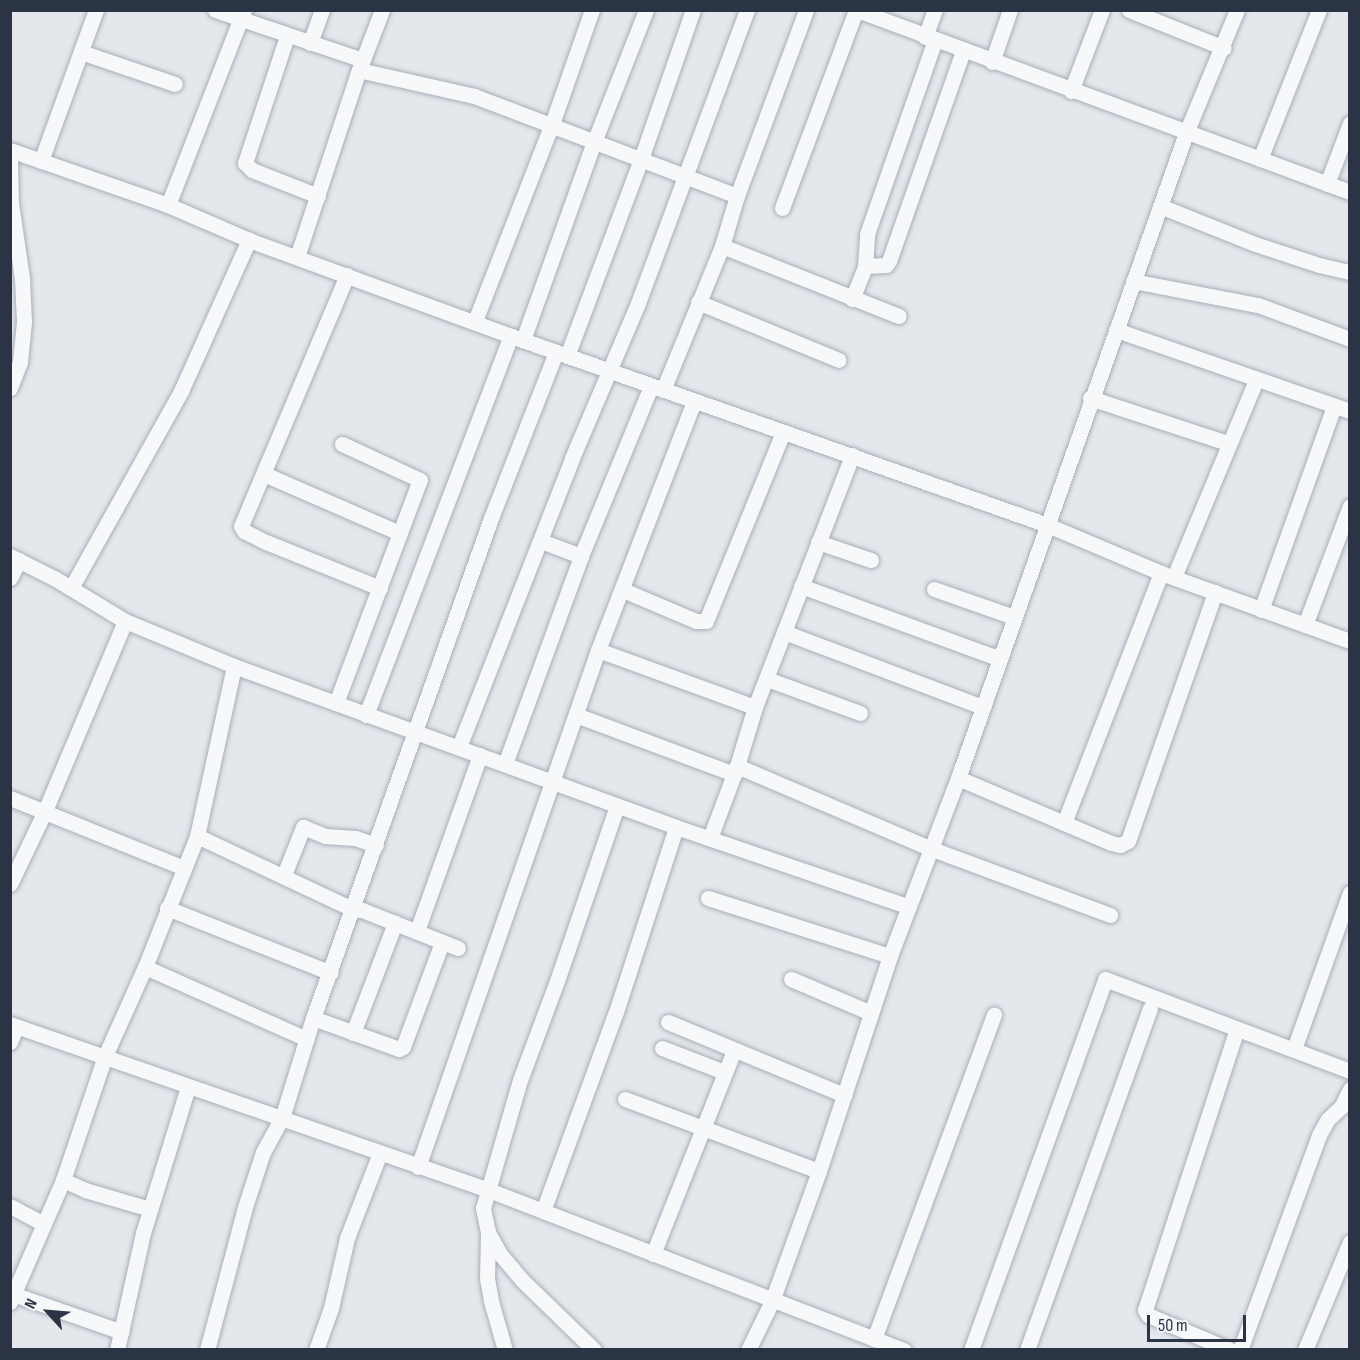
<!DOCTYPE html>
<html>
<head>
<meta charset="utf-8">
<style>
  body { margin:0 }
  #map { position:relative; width:1360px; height:1360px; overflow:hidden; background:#e4e7ec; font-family:"Sofia Sans Condensed",sans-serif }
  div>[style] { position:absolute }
  .roads { filter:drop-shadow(0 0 2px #a9aeb7) drop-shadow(0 0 2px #a9aeb7) }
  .minor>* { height:15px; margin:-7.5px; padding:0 7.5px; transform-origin:7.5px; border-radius:7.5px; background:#f7f8fa }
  span { translate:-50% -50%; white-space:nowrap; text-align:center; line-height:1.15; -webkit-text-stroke:4.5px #f4f6f9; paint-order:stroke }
  .frame { position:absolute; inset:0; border:12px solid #2b3445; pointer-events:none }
  .north { position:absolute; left:18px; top:1282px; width:60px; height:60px; -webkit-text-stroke:4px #f4f6f9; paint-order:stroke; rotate:296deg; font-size:16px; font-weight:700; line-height:24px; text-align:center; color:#2b3445 }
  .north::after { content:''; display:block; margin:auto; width:21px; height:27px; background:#2b3445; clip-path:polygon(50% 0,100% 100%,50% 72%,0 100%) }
  .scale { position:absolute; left:1147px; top:1315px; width:99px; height:27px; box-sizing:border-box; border:3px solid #2b3445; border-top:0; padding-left:8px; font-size:18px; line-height:21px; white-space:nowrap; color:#2b3445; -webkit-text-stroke:4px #f4f6f9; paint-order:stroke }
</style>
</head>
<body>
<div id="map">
  <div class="roads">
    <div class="minor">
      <i style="left:215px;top:10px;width:156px;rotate:18.7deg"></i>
      <i style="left:857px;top:10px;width:526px;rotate:20.26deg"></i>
      <i style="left:1129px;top:10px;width:102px;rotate:21.8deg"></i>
      <i style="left:287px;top:36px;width:134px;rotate:108.3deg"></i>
      <i style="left:245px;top:163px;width:10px;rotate:45deg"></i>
      <i style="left:252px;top:170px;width:71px;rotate:21.5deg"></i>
      <i style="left:925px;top:37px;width:29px;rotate:-70deg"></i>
      <i style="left:310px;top:43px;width:35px;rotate:-70deg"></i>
      <i style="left:81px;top:52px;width:99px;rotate:18.8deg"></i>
      <i style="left:992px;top:62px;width:55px;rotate:-70.9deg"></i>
      <i style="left:359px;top:70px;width:118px;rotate:12.7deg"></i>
      <i style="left:474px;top:96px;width:281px;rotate:20.8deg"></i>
      <i style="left:1071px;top:91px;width:87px;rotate:-69.1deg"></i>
      <i style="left:10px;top:150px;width:167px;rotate:19.2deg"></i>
      <i style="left:168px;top:205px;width:88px;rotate:23.4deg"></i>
      <i style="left:249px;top:240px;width:279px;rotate:20.1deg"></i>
      <i style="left:511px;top:336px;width:566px;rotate:19.4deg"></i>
      <i style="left:1045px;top:524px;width:126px;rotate:22.9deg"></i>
      <i style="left:1161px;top:573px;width:201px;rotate:19.8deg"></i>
      <i style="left:1260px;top:159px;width:160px;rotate:-68.4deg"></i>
      <i style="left:10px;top:161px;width:42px;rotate:88.6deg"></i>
      <i style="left:11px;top:203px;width:76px;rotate:81.7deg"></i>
      <i style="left:22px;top:278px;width:44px;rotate:87.4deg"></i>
      <i style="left:24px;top:322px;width:40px;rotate:95.7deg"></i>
      <i style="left:20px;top:362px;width:28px;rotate:111deg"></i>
      <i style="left:41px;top:161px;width:161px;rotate:-70deg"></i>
      <i style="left:1327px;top:184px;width:65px;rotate:-69.3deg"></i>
      <i style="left:168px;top:205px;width:209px;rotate:-68.7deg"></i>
      <i style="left:1160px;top:206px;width:102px;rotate:21.8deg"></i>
      <i style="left:1255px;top:244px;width:67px;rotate:18.2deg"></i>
      <i style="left:1319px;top:265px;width:32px;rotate:13deg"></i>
      <i style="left:782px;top:208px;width:211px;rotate:-69.5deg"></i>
      <i style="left:722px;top:246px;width:190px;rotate:21.6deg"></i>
      <i style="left:297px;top:257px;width:197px;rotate:-71.7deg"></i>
      <i style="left:359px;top:70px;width:64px;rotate:-69deg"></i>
      <i style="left:865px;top:266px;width:21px;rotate:-3deg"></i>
      <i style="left:886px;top:265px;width:5px;rotate:-53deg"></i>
      <i style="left:889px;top:261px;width:223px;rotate:-70.6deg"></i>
      <i style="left:347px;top:275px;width:272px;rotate:112.9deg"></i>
      <i style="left:241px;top:526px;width:6px;rotate:59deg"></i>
      <i style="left:244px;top:531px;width:25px;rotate:27deg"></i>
      <i style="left:266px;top:542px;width:123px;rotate:22deg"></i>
      <i style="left:1133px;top:281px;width:127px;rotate:10.9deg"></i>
      <i style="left:1258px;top:305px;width:98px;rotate:20.3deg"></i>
      <i style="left:852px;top:299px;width:35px;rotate:-68deg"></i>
      <i style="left:865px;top:266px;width:32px;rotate:-86deg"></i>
      <i style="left:867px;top:234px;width:206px;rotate:-70.7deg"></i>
      <i style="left:698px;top:302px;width:152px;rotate:22.4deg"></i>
      <i style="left:475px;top:321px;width:212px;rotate:-68.7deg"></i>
      <i style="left:552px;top:124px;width:121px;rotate:-70.7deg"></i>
      <i style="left:1116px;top:330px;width:248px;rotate:19.1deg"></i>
      <i style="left:523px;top:340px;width:210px;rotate:-70.3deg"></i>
      <i style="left:594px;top:142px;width:142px;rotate:-68.5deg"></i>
      <i style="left:567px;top:356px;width:210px;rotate:-69.4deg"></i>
      <i style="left:641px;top:159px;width:158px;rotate:-70.8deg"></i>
      <i style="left:663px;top:390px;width:156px;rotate:-67.7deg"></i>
      <i style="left:722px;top:246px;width:52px;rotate:-73.3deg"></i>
      <i style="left:737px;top:196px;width:198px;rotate:-69.6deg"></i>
      <i style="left:1090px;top:398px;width:145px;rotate:18.1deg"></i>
      <i style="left:264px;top:474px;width:148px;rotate:23.5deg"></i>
      <i style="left:541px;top:541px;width:43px;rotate:20.6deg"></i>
      <i style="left:818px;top:542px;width:56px;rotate:18.8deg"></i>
      <i style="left:10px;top:556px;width:49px;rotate:26.6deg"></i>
      <i style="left:54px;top:578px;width:83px;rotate:31.2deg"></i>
      <i style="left:125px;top:621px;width:118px;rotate:22.4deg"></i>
      <i style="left:234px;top:666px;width:470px;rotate:20deg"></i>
      <i style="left:676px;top:827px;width:246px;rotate:18.9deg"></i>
      <i style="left:1174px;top:577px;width:213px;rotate:-67.4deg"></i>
      <i style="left:10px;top:578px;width:20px;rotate:-63deg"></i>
      <i style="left:801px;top:586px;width:212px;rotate:20.1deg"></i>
      <i style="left:71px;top:588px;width:226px;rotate:-60.8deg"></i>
      <i style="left:181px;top:391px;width:166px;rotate:-65.8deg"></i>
      <i style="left:934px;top:589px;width:85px;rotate:19.3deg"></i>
      <i style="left:623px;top:590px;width:79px;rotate:23deg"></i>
      <i style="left:696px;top:621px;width:10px"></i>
      <i style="left:706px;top:621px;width:204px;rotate:-67.8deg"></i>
      <i style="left:1261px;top:610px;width:217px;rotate:-70.3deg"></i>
      <i style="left:1305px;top:625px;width:127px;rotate:-69.3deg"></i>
      <i style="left:784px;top:632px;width:213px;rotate:20.7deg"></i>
      <i style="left:598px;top:650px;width:167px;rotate:20deg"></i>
      <i style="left:767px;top:679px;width:99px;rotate:20.1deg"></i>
      <i style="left:336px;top:703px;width:238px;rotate:-69.4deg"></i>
      <i style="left:420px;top:480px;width:86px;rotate:-155.2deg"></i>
      <i style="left:366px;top:715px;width:406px;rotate:-69.1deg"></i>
      <i style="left:576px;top:715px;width:169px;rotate:20.5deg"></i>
      <i style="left:459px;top:747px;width:310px;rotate:-68.6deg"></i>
      <i style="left:572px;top:458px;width:168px;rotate:-66.9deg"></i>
      <i style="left:638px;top:303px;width:313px;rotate:-69.6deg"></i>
      <i style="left:505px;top:764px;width:221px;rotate:-69.9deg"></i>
      <i style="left:581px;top:556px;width:184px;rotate:-67.6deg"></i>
      <i style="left:737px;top:766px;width:212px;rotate:23.1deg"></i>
      <i style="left:932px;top:849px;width:190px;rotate:20.3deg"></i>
      <i style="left:958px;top:778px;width:166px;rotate:23deg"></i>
      <i style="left:1111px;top:843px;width:9px;rotate:13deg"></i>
      <i style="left:1120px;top:845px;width:9px;rotate:-27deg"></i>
      <i style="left:1128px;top:841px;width:264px;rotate:-70.7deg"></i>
      <i style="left:10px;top:798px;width:188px;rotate:21.9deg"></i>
      <i style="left:1064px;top:823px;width:268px;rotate:-68.8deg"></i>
      <i style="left:197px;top:836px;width:174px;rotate:25.2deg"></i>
      <i style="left:354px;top:910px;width:8px"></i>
      <i style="left:362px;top:910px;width:103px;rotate:21.6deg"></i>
      <i style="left:710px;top:838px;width:77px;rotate:-69.4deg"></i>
      <i style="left:737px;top:766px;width:62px;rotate:-73deg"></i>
      <i style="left:755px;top:707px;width:270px;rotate:-68.9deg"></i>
      <i style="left:284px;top:875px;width:52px;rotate:-68.4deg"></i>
      <i style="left:303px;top:827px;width:24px;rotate:22deg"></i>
      <i style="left:325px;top:836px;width:30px;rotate:4deg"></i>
      <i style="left:355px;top:838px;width:22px;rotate:18deg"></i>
      <i style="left:10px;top:884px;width:79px;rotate:-64.4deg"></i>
      <i style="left:44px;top:813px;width:208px;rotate:-67.1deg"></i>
      <i style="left:708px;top:898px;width:191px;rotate:17.7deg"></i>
      <i style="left:167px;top:908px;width:176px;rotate:21.6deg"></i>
      <i style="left:417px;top:931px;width:187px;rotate:-70.3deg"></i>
      <i style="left:145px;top:967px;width:177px;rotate:24deg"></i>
      <i style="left:791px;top:979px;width:87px;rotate:23deg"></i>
      <i style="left:313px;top:1018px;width:91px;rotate:19.8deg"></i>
      <i style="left:399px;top:1049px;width:4px;rotate:-27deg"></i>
      <i style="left:403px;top:1047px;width:112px;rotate:-69.6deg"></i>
      <i style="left:668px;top:1022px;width:191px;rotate:22.5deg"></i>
      <i style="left:10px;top:1024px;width:504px;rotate:19.12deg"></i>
      <i style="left:486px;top:1189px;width:448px;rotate:21.1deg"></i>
      <i style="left:353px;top:1033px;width:118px;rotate:-69.1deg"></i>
      <i style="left:10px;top:1042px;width:16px;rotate:-68deg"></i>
      <i style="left:662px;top:1048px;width:66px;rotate:21.2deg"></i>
      <i style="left:1294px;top:1049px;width:166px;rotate:-70.3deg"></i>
      <i style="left:625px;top:1099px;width:207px;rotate:20.4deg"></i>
      <i style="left:418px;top:1167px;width:547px;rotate:-70.8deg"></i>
      <i style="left:598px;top:650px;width:267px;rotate:-68.9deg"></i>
      <i style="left:63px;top:1180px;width:24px;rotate:24deg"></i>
      <i style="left:85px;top:1190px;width:68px;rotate:16.3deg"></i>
      <i style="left:10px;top:1206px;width:38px;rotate:28deg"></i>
      <i style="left:543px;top:1211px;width:212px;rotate:-69.9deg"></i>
      <i style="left:616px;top:1012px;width:194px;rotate:-72deg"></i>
      <i style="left:488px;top:1232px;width:46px;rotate:91.2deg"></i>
      <i style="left:487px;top:1278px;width:23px;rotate:80deg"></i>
      <i style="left:491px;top:1301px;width:51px;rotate:74.1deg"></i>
      <i style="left:653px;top:1254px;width:219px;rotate:-68.3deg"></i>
      <i style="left:13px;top:1294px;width:115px;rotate:19.2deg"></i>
      <i style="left:10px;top:1302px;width:133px;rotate:-66.5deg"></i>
      <i style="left:63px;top:1180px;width:131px;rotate:-71.3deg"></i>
      <i style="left:105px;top:1056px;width:98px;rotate:-65.8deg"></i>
      <i style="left:145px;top:967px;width:141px;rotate:-68.3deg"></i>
      <i style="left:197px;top:836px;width:174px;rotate:-77.7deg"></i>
      <i style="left:874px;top:1339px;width:346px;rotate:-69.7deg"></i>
      <i style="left:117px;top:1350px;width:120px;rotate:-77.5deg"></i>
      <i style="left:143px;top:1233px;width:153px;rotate:-72.9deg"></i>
      <i style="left:207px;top:1350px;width:148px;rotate:-75.1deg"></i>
      <i style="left:245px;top:1207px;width:58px;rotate:-71.9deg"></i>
      <i style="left:263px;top:1152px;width:39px;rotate:-61deg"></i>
      <i style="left:282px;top:1118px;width:105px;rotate:-72.8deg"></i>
      <i style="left:313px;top:1018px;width:531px;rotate:-70.4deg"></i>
      <i style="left:491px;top:518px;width:178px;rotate:-68.6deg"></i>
      <i style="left:316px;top:1350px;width:45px;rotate:-70.3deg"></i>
      <i style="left:331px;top:1308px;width:72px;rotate:-77.1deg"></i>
      <i style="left:347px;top:1238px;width:91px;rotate:-68.8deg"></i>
      <i style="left:594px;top:1350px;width:100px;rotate:-135.8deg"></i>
      <i style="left:522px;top:1280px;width:34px;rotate:-130deg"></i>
      <i style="left:500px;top:1254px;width:25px;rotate:-119deg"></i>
      <i style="left:488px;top:1232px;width:25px;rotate:-102deg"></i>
      <i style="left:483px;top:1208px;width:133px;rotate:-73.9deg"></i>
      <i style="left:520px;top:1080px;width:106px;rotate:-69.5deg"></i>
      <i style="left:557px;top:981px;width:185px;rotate:-71.1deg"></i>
      <i style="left:748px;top:1350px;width:55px;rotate:-63.9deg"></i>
      <i style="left:772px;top:1301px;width:138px;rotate:-70.1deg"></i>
      <i style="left:819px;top:1171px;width:226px;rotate:-71.7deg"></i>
      <i style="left:890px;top:956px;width:191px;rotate:-69.1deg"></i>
      <i style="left:958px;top:778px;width:684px;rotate:-70.53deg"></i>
      <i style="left:1186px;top:133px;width:133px;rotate:-67.5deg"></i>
      <i style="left:971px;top:1350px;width:394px;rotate:-70.1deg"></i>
      <i style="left:1105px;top:979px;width:262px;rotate:20.6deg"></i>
      <i style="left:1027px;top:1350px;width:363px;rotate:-70.2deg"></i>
      <i style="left:1230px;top:1350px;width:89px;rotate:-156.9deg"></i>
      <i style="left:1148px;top:1315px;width:6px;rotate:-121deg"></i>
      <i style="left:1145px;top:1310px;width:296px;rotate:-71.9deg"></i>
      <i style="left:1240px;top:1350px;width:229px;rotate:-69.8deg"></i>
      <i style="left:1319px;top:1135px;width:18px;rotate:-61deg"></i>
      <i style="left:1328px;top:1119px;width:18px;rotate:-43deg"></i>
      <i style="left:1341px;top:1107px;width:20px;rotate:-63deg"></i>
      <i style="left:1305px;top:1350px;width:117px;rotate:-67.4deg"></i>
    </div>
  </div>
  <div class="frame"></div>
  <div class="north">N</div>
  <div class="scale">50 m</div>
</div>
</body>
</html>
